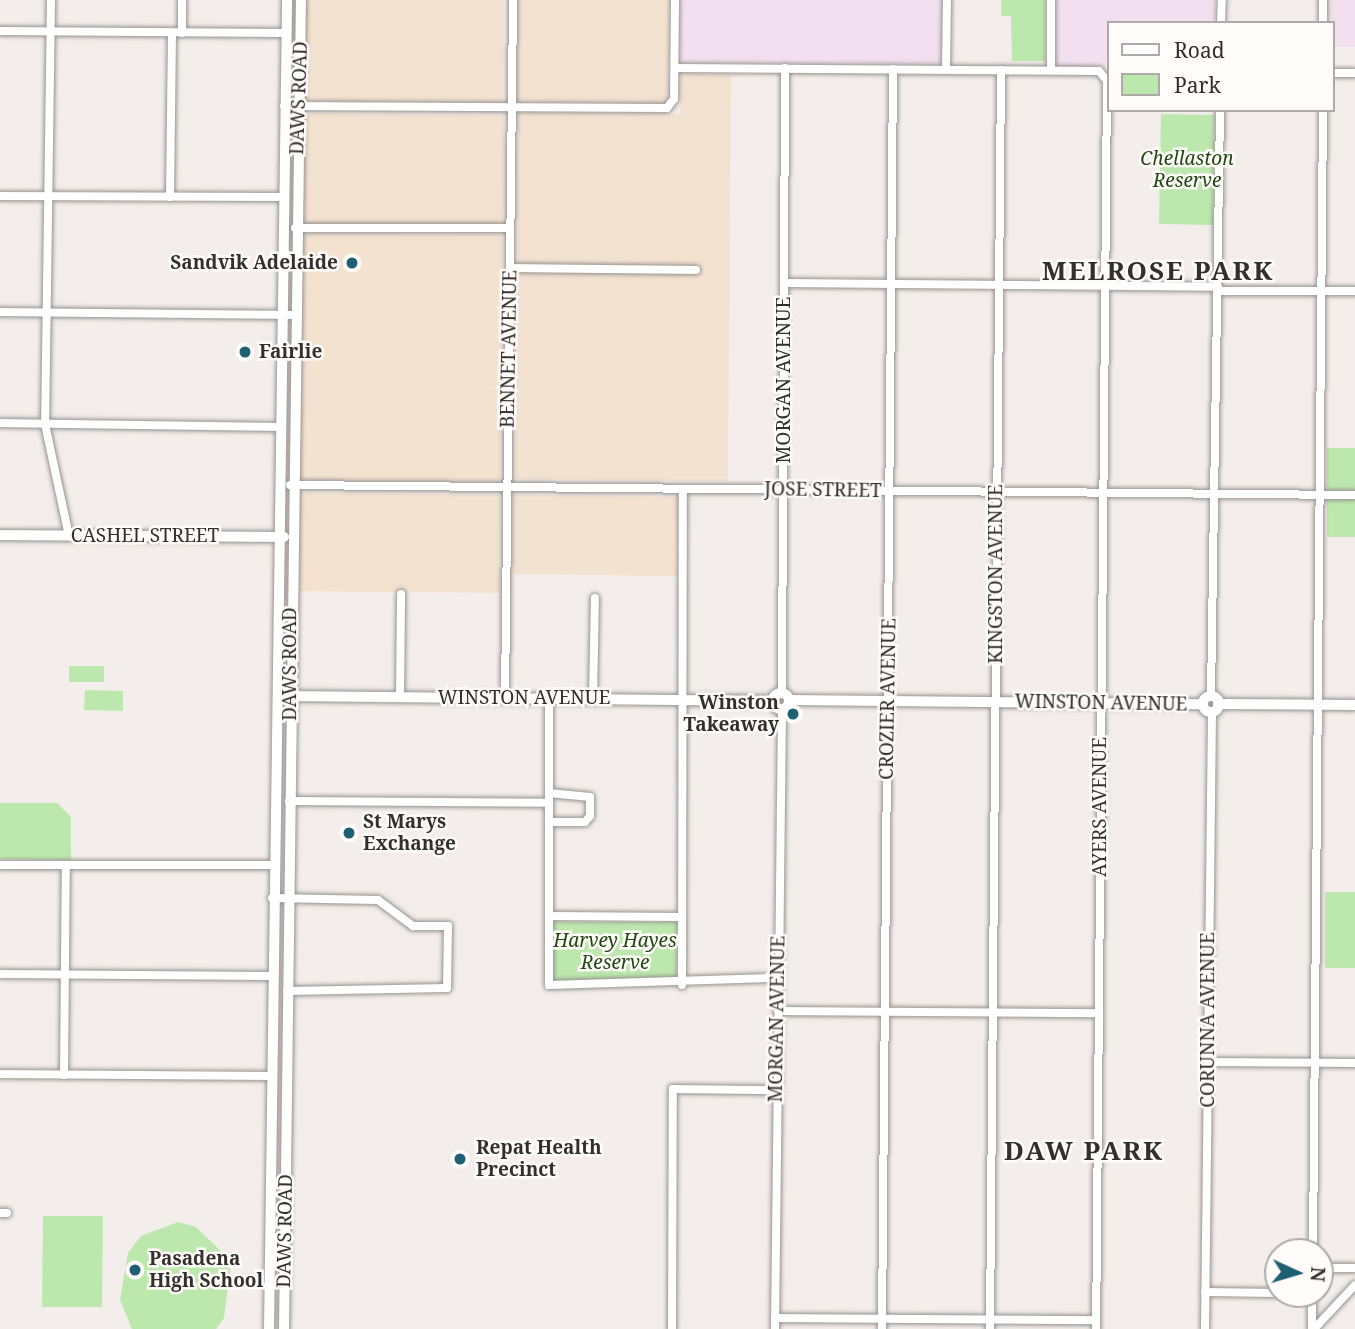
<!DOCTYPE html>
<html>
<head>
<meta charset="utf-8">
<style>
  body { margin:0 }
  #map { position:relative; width:1355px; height:1329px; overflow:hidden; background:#f3eeeb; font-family:"Noto Serif",serif }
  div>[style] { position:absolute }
  .commercial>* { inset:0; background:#f2dfef }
  .industrial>* { inset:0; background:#f4e2d1 }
  .green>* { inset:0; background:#bce8ad }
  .roads { filter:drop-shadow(0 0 2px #97938f) drop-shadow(0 0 2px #97938f) }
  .street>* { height:8px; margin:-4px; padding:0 4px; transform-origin:4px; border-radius:4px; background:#fff }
  .secondary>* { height:10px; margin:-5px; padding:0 5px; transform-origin:5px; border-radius:5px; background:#fff }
  .secondary>.ring { margin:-5px; padding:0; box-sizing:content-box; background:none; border:10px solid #fff; border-radius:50% }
  .dots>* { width:19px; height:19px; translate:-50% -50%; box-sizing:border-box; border:4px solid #fffcfa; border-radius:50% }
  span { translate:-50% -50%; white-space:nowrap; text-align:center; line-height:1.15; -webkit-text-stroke:5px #fffcfa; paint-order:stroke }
  .street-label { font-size:19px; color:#32302f }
  .park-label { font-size:19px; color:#214612; font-style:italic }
  .poi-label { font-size:19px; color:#32302f; font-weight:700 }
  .right { translate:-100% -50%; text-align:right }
  .left { translate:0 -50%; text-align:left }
  .district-label { font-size:26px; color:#32302f; font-weight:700; letter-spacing:2px }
  .legend { position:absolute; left:1107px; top:21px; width:228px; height:91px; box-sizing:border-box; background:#fffcfa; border:2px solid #adaaa9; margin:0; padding:9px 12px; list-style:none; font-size:21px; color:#32302f }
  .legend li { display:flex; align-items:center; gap:14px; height:35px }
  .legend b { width:35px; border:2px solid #adaaa9 }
  .north { position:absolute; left:1264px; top:1238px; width:70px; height:70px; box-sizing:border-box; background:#fffcfa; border:2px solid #adaaa9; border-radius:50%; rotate:94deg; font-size:19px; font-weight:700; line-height:28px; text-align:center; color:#32302f }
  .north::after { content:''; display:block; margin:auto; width:24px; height:32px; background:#1e5f74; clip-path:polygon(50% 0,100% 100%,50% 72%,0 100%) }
</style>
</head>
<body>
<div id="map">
  <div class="commercial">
    <i style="clip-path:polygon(680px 0,943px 0,943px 64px,679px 62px)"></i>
    <i style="clip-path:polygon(1056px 0,1215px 0,1215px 23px,1108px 23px,1108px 66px,1055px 66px)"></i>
    <i style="clip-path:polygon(1331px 0,1355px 0,1355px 47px,1332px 47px)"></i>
  </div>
  <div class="industrial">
    <i style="clip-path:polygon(306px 0,504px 0,503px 102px,306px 101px)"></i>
    <i style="clip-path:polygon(518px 0,669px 0,667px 103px,517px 101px)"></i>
    <i style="clip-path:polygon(681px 74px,731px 75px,728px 481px,516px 479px,519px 113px,680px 114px)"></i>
    <i style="clip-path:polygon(304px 114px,504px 115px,503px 225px,303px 224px)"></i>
    <i style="clip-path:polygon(299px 234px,502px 235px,500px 482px,297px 480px)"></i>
    <i style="clip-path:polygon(295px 493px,500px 495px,499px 593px,295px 591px)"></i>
    <i style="clip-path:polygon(513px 495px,678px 497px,677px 576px,513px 574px)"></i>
  </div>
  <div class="green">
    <i style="clip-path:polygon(1001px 0,1045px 0,1045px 61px,1012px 61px,1011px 16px,1001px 16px)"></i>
    <i style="clip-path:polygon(1161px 114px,1214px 115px,1213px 225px,1159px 224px)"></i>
    <i style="clip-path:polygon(1327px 448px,1355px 448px,1355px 537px,1327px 537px)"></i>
    <i style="clip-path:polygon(69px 666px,104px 666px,104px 682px,69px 682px)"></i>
    <i style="clip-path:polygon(85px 690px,123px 691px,123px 711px,84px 710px)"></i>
    <i style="clip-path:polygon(0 803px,57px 803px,71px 817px,71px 860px,0 859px)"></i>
    <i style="clip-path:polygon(1325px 892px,1355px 892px,1355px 968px,1325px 968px)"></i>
    <i style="clip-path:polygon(553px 922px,677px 922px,676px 981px,553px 981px)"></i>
    <i style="clip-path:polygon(43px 1216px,103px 1216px,102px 1307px,42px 1307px)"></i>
    <i style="clip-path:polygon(178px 1222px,196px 1227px,224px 1254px,230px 1270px,224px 1318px,216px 1329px,132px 1329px,120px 1300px,128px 1253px,141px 1236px)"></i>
  </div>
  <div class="roads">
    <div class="street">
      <i style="left:51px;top:0;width:424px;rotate:90.8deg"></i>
      <i style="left:45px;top:424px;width:115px;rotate:77.9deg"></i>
      <i style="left:1221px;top:23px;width:23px;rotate:-88deg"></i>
      <i style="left:1323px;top:23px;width:23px;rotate:-90deg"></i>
      <i style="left:0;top:31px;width:286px;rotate:0.4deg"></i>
      <i style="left:182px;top:33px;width:33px;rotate:-90deg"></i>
      <i style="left:675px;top:68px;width:424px;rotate:0.4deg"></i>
      <i style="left:1099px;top:71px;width:13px;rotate:51deg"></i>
      <i style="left:1107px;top:81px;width:1248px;rotate:90.5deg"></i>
      <i style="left:946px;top:69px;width:69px;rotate:-89.2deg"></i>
      <i style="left:1051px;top:70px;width:70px;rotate:-90deg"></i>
      <i style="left:1332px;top:73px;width:23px"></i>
      <i style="left:284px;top:106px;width:383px;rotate:0.3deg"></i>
      <i style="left:667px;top:108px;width:11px;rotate:-52deg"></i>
      <i style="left:674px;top:99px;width:99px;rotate:-89.4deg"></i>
      <i style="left:0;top:196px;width:283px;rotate:0.2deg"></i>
      <i style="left:170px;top:197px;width:164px;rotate:-89.3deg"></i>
      <i style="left:295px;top:228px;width:215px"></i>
      <i style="left:510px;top:268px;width:186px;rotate:0.6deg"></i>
      <i style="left:784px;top:283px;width:434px;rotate:0.5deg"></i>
      <i style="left:1218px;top:291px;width:137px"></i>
      <i style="left:0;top:312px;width:292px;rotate:0.6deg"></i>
      <i style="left:0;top:423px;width:278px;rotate:0.8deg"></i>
      <i style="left:290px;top:485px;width:1065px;rotate:0.54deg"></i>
      <i style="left:782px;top:692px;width:624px;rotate:-89.72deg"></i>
      <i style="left:1211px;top:696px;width:586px;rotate:-89.12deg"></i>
      <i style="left:400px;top:697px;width:103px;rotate:-89.4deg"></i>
      <i style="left:505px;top:698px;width:698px;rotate:-89.34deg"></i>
      <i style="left:549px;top:699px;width:286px;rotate:90deg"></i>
      <i style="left:549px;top:985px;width:229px;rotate:-1.8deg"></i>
      <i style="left:593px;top:699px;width:101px;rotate:-88.9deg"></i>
      <i style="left:289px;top:801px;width:260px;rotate:0.4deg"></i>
      <i style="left:549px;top:822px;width:36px"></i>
      <i style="left:585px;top:822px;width:8px;rotate:-50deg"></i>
      <i style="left:590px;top:816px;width:19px;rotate:-90deg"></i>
      <i style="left:590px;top:797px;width:41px;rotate:-174.4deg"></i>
      <i style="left:0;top:865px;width:273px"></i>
      <i style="left:272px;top:898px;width:106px;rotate:1.1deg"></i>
      <i style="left:378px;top:900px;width:44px;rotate:36.6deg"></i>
      <i style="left:413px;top:926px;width:35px"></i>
      <i style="left:448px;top:926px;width:62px;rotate:90.9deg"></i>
      <i style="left:447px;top:988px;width:160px;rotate:178.9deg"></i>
      <i style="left:549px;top:916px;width:133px;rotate:0.4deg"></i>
      <i style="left:0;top:974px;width:272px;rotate:0.4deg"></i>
      <i style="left:682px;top:985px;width:496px;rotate:-89.9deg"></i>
      <i style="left:778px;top:1011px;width:321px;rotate:0.4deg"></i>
      <i style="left:1208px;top:1062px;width:147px;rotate:0.4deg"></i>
      <i style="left:0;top:1074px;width:271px;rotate:0.4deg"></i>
      <i style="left:64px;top:1075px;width:209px;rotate:-89.5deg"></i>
      <i style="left:0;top:1213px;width:7px"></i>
      <i style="left:1313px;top:1252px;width:1142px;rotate:-89.5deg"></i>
      <i style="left:1320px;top:1268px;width:35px"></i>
      <i style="left:1205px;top:1292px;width:73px;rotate:0.8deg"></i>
      <i style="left:775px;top:1318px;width:321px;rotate:0.4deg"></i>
      <i style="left:672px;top:1329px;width:240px;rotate:-89.8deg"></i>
      <i style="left:673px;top:1089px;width:104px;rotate:0.6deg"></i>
      <i style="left:775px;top:1329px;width:620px;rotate:-89.35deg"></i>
      <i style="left:882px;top:1329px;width:1260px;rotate:-89.5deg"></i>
      <i style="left:990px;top:1329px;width:1259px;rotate:-89.5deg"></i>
      <i style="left:1205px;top:1329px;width:617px;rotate:-89.35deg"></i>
      <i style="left:1312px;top:1329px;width:35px;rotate:-90deg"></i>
      <i style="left:1314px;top:1329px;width:60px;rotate:-47deg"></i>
    </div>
    <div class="secondary">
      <i style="left:0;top:535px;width:284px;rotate:0.4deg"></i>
      <i class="ring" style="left:773px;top:693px;width:6px;height:6px"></i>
      <i style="left:284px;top:696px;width:489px;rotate:0.6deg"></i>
      <i class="ring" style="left:1203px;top:696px;width:6px;height:6px"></i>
      <i style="left:789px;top:700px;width:414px;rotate:0.6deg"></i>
      <i style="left:1218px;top:704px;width:137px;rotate:0.4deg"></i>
      <i style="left:269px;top:1329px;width:1329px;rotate:-89.22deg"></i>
      <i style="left:284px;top:1329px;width:1329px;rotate:-89.27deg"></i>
    </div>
  </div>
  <div class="dots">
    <i style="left:352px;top:263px;background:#1e5f74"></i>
    <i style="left:245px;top:352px;background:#1e5f74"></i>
    <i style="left:793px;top:714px;background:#1e5f74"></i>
    <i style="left:349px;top:833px;background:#1e5f74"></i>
    <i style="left:460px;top:1159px;background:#1e5f74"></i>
    <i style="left:135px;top:1270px;background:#1e5f74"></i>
  </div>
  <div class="street-label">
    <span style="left:299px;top:98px;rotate:-88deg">DAWS ROAD</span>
    <span style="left:509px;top:349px;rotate:-89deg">BENNET AVENUE</span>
    <span style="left:784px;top:380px;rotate:-90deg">MORGAN AVENUE</span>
    <span style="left:823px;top:490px;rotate:1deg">JOSE STREET</span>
    <span style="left:145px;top:536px">CASHEL STREET</span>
    <span style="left:996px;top:574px;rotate:-90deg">KINGSTON AVENUE</span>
    <span style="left:290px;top:664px;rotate:-90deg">DAWS ROAD</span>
    <span style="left:524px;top:698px">WINSTON AVENUE</span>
    <span style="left:888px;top:699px;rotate:-89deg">CROZIER AVENUE</span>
    <span style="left:1101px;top:703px;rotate:1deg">WINSTON AVENUE</span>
    <span style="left:1100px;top:807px;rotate:-90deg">AYERS AVENUE</span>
    <span style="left:777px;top:1019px;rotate:-89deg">MORGAN AVENUE</span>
    <span style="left:1208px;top:1020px;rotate:-90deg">CORUNNA AVENUE</span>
    <span style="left:285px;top:1231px;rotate:-89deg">DAWS ROAD</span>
  </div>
  <div class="park-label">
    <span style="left:1187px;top:170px">Chellaston<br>Reserve</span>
    <span style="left:615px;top:952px">Harvey Hayes<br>Reserve</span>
  </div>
  <div class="poi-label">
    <span class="right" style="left:338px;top:263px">Sandvik Adelaide</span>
    <span class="left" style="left:259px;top:352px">Fairlie</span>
    <span class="right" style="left:779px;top:714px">Winston<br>Takeaway</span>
    <span class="left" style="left:363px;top:833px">St Marys<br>Exchange</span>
    <span class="left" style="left:476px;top:1159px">Repat Health<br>Precinct</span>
    <span class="left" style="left:149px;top:1270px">Pasadena<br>High School</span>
  </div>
  <div class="district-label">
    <span style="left:1158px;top:271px">MELROSE PARK</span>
    <span style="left:1084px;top:1151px">DAW PARK</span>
  </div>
  <ul class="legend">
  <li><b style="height:9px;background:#fff"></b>Road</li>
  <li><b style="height:19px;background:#bce8ad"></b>Park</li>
  </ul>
  <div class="north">N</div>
</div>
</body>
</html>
